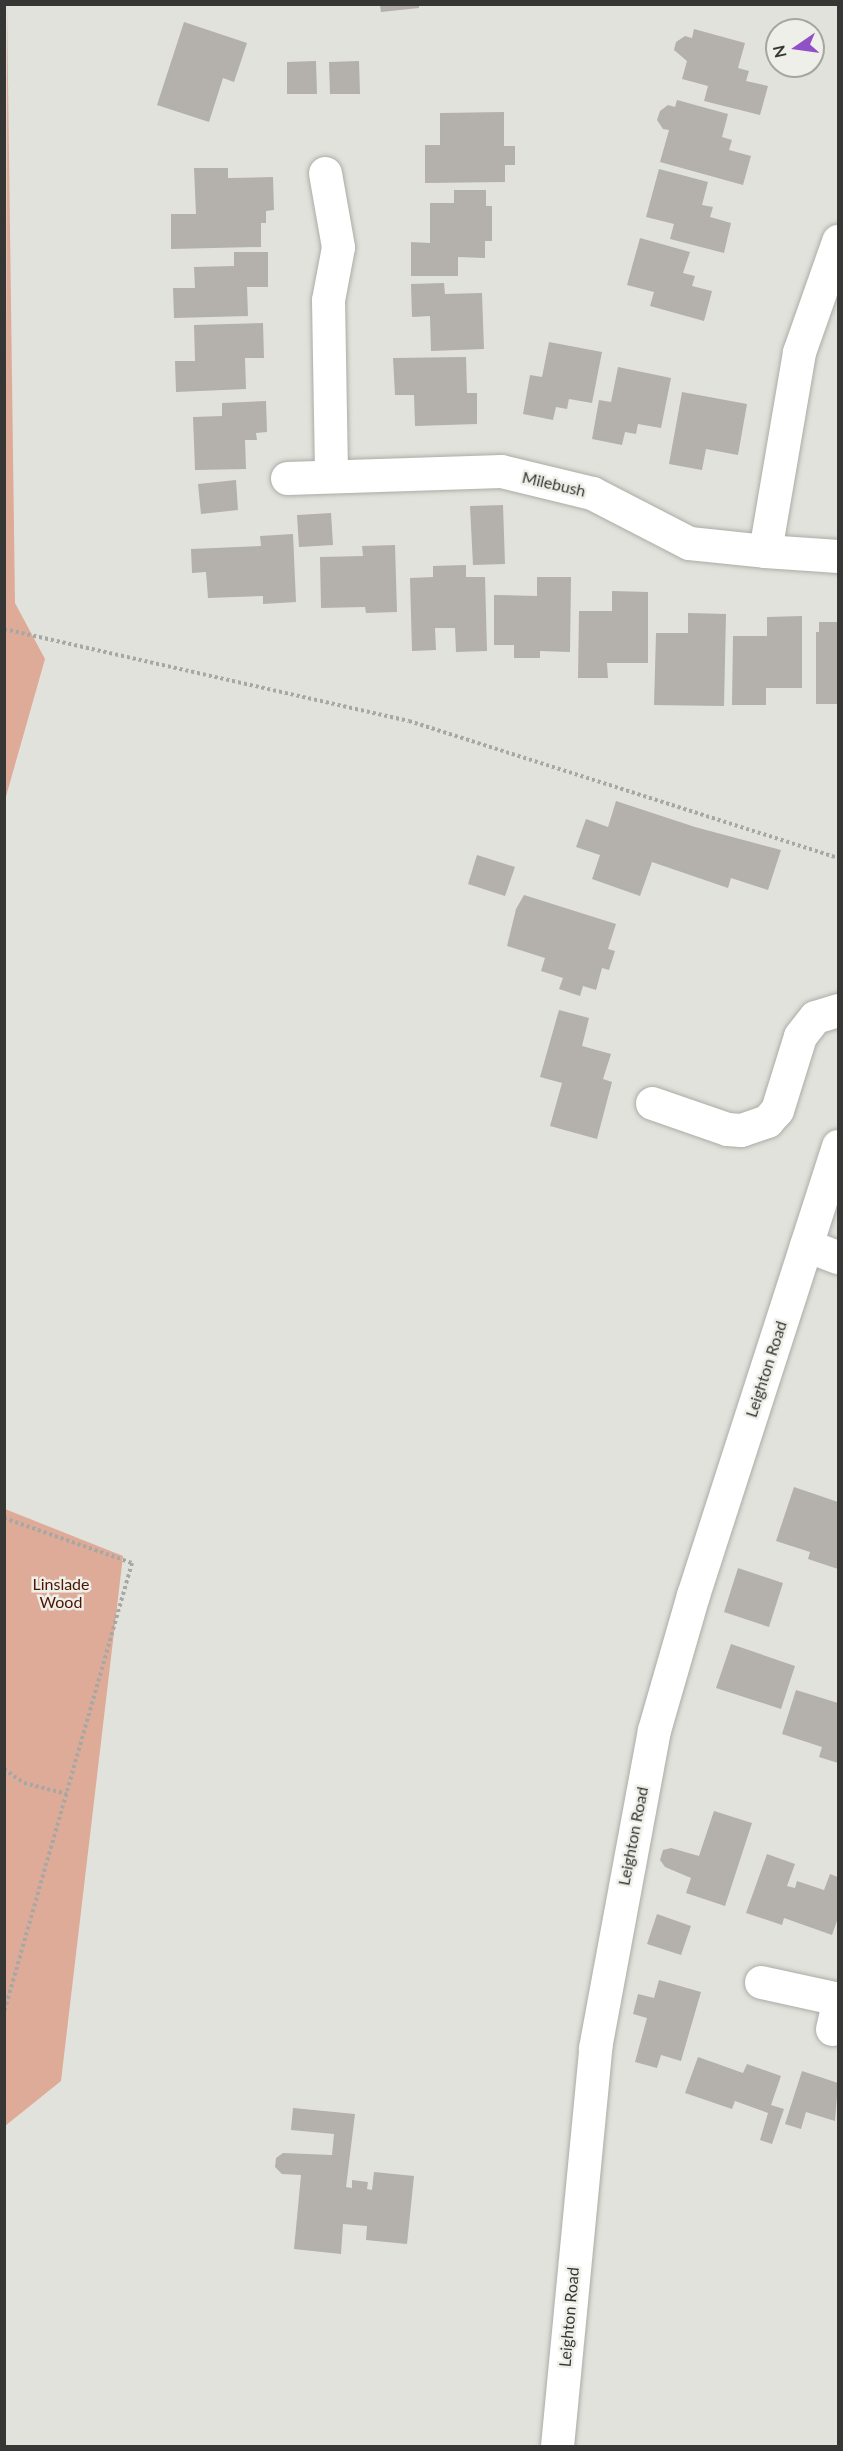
<!DOCTYPE html>
<html>
<head>
<meta charset="utf-8">
<style>
  body { margin:0 }
  #map { position:relative; width:843px; height:2451px; overflow:hidden; background:#e2e2dc; font-family:Lato,sans-serif }
  div>[style] { position:absolute }
  .green>* { inset:0; background:#deab98 }
  .building>* { inset:0; background:#b4b0ac }
  .path>* { height:4px; margin-top:-2px; transform-origin:0; background:repeating-linear-gradient(90deg,#a7a7a3 0 3px,transparent 0 6px) }
  .roads { filter:drop-shadow(0 0 2px #acaca7) drop-shadow(0 0 2px #acaca7) }
  .minor>* { height:33px; margin:-16.5px; padding:0 16.5px; transform-origin:16.5px; border-radius:16.5px; background:#fff }
  span { translate:-50% -50%; white-space:nowrap; text-align:center; line-height:1.15; -webkit-text-stroke:5px #efefe9; paint-order:stroke }
  .street-label { font-size:16px; color:#363634 }
  .park-label { font-size:16px; color:#4e1500 }
  .frame { position:absolute; inset:0; border:6px solid #363634; pointer-events:none }
  .north { position:absolute; left:765px; top:18px; width:60px; height:60px; box-sizing:border-box; background:#efefe9; border:2px solid #a5a5a1; border-radius:50%; rotate:257deg; font-size:16px; font-weight:700; line-height:24px; text-align:center; color:#363634 }
  .north::after { content:''; display:block; margin:auto; width:21px; height:27px; background:#9151c6; clip-path:polygon(50% 0,100% 100%,50% 72%,0 100%) }
</style>
</head>
<body>
<div id="map">
  <div class="green">
    <i style="clip-path:polygon(7px 5px,15px 603px,45px 659px,5px 800px)"></i>
    <i style="clip-path:polygon(5px 1509px,123px 1556px,61px 2081px,5px 2126px)"></i>
  </div>
  <div class="building">
    <i style="clip-path:polygon(380px 5px,419px 5px,419px 8px,381px 12px)"></i>
    <i style="clip-path:polygon(184px 22px,247px 43px,234px 82px,223px 78px,209px 122px,157px 105px)"></i>
    <i style="clip-path:polygon(694px 29px,745px 43px,738px 68px,749px 71px,746px 81px,768px 86px,760px 115px,704px 101px,708px 86px,682px 79px,687px 61px,674px 50px,676px 42px,685px 36px,692px 38px)"></i>
    <i style="clip-path:polygon(316px 61px,317px 94px,287px 94px,287px 62px)"></i>
    <i style="clip-path:polygon(359px 61px,360px 94px,330px 94px,329px 62px)"></i>
    <i style="clip-path:polygon(677px 100px,728px 114px,722px 137px,732px 140px,729px 150px,751px 156px,743px 185px,660px 162px,669px 130px,663px 129px,657px 120px,660px 111px,668px 105px,675px 107px)"></i>
    <i style="clip-path:polygon(504px 112px,504px 146px,515px 146px,515px 165px,505px 165px,505px 182px,425px 183px,425px 145px,440px 145px,440px 113px)"></i>
    <i style="clip-path:polygon(194px 168px,228px 168px,228px 178px,273px 177px,274px 210px,266px 211px,266px 223px,261px 223px,261px 247px,171px 249px,171px 214px,196px 214px)"></i>
    <i style="clip-path:polygon(659px 169px,708px 182px,702px 205px,713px 207px,710px 217px,731px 223px,724px 253px,670px 239px,674px 224px,646px 217px)"></i>
    <i style="clip-path:polygon(454px 190px,486px 190px,486px 206px,492px 206px,492px 241px,485px 241px,485px 258px,458px 257px,458px 276px,411px 276px,411px 242px,430px 243px,430px 203px,454px 203px)"></i>
    <i style="clip-path:polygon(640px 238px,690px 252px,683px 273px,695px 276px,692px 286px,712px 291px,704px 321px,650px 306px,654px 292px,627px 285px)"></i>
    <i style="clip-path:polygon(234px 252px,268px 252px,268px 287px,247px 287px,248px 316px,174px 318px,173px 288px,195px 288px,194px 267px,234px 266px)"></i>
    <i style="clip-path:polygon(444px 283px,445px 294px,482px 293px,484px 349px,431px 351px,430px 316px,412px 317px,411px 284px)"></i>
    <i style="clip-path:polygon(263px 323px,264px 358px,245px 358px,246px 389px,176px 392px,175px 361px,195px 361px,194px 325px)"></i>
    <i style="clip-path:polygon(549px 342px,602px 352px,592px 403px,569px 399px,567px 409px,556px 407px,553px 420px,523px 414px,530px 375px,542px 377px)"></i>
    <i style="clip-path:polygon(466px 357px,467px 393px,477px 393px,477px 424px,415px 426px,414px 395px,395px 395px,393px 358px)"></i>
    <i style="clip-path:polygon(618px 367px,671px 378px,661px 428px,638px 424px,636px 434px,625px 432px,622px 445px,592px 439px,599px 400px,611px 402px)"></i>
    <i style="clip-path:polygon(682px 392px,747px 404px,738px 455px,706px 449px,702px 470px,669px 464px)"></i>
    <i style="clip-path:polygon(266px 401px,267px 432px,256px 433px,257px 440px,245px 440px,246px 469px,195px 470px,193px 417px,222px 416px,222px 403px)"></i>
    <i style="clip-path:polygon(236px 480px,238px 510px,201px 514px,198px 484px)"></i>
    <i style="clip-path:polygon(503px 505px,505px 564px,473px 565px,470px 506px)"></i>
    <i style="clip-path:polygon(331px 513px,333px 545px,299px 547px,297px 515px)"></i>
    <i style="clip-path:polygon(293px 534px,296px 602px,263px 604px,263px 596px,208px 598px,206px 572px,192px 573px,191px 549px,261px 546px,260px 536px)"></i>
    <i style="clip-path:polygon(395px 545px,397px 612px,366px 613px,365px 607px,321px 608px,320px 557px,363px 556px,362px 546px)"></i>
    <i style="clip-path:polygon(466px 565px,466px 577px,485px 577px,487px 651px,456px 652px,455px 628px,435px 628px,436px 650px,412px 651px,410px 578px,433px 577px,433px 566px)"></i>
    <i style="clip-path:polygon(537px 577px,571px 577px,570px 652px,540px 651px,540px 658px,514px 658px,514px 645px,494px 645px,494px 595px,537px 596px)"></i>
    <i style="clip-path:polygon(612px 591px,648px 592px,648px 663px,607px 663px,608px 678px,578px 678px,579px 611px,612px 611px)"></i>
    <i style="clip-path:polygon(688px 613px,726px 614px,724px 706px,654px 705px,656px 633px,688px 633px)"></i>
    <i style="clip-path:polygon(802px 616px,802px 688px,766px 688px,766px 705px,732px 705px,733px 636px,767px 636px,767px 617px)"></i>
    <i style="clip-path:polygon(819px 622px,838px 622px,838px 704px,816px 704px,816px 632px,819px 632px)"></i>
    <i style="clip-path:polygon(616px 801px,695px 827px,781px 850px,768px 890px,731px 878px,728px 888px,652px 862px,640px 896px,592px 879px,600px 855px,576px 847px,586px 819px,608px 827px)"></i>
    <i style="clip-path:polygon(477px 855px,515px 867px,505px 896px,468px 884px)"></i>
    <i style="clip-path:polygon(524px 895px,616px 924px,608px 949px,615px 951px,609px 970px,602px 968px,596px 990px,583px 986px,580px 996px,559px 989px,563px 978px,541px 971px,545px 958px,507px 946px,516px 909px)"></i>
    <i style="clip-path:polygon(559px 1010px,589px 1018px,582px 1046px,611px 1054px,603px 1079px,612px 1082px,597px 1139px,550px 1126px,562px 1083px,540px 1077px)"></i>
    <i style="clip-path:polygon(794px 1487px,838px 1502px,838px 1569px,808px 1559px,810px 1552px,776px 1541px)"></i>
    <i style="clip-path:polygon(738px 1568px,783px 1583px,769px 1627px,724px 1612px)"></i>
    <i style="clip-path:polygon(731px 1644px,795px 1666px,781px 1709px,716px 1688px)"></i>
    <i style="clip-path:polygon(796px 1690px,838px 1703px,838px 1763px,819px 1757px,822px 1747px,782px 1734px)"></i>
    <i style="clip-path:polygon(714px 1811px,752px 1823px,725px 1906px,686px 1893px,691px 1878px,665px 1867px,660px 1860px,663px 1850px,671px 1848px,699px 1856px)"></i>
    <i style="clip-path:polygon(767px 1854px,795px 1864px,787px 1886px,795px 1888px,797px 1881px,824px 1890px,830px 1874px,838px 1877px,838px 1918px,832px 1935px,784px 1918px,782px 1925px,746px 1913px)"></i>
    <i style="clip-path:polygon(657px 1914px,691px 1926px,681px 1955px,647px 1944px)"></i>
    <i style="clip-path:polygon(659px 1980px,701px 1992px,681px 2061px,661px 2055px,657px 2068px,635px 2062px,647px 2018px,633px 2014px,638px 1994px,654px 1998px)"></i>
    <i style="clip-path:polygon(698px 2057px,743px 2073px,747px 2064px,781px 2076px,771px 2105px,784px 2109px,772px 2144px,760px 2140px,768px 2113px,735px 2101px,732px 2109px,685px 2093px)"></i>
    <i style="clip-path:polygon(802px 2071px,838px 2083px,835px 2121px,806px 2112px,801px 2129px,785px 2124px)"></i>
    <i style="clip-path:polygon(293px 2108px,355px 2114px,346px 2187px,352px 2188px,352px 2180px,368px 2182px,367px 2189px,372px 2190px,374px 2172px,414px 2176px,407px 2244px,366px 2240px,367px 2226px,343px 2224px,341px 2254px,294px 2249px,301px 2175px,282px 2174px,275px 2167px,276px 2158px,283px 2153px,332px 2155px,334px 2134px,291px 2130px)"></i>
  </div>
  <div class="path">
    <i style="left:4px;top:629px;width:415px;rotate:12.8deg"></i>
    <i style="left:409px;top:721px;width:450px;rotate:17.7deg"></i>
    <i style="left:4px;top:1518px;width:136px;rotate:19.4deg"></i>
    <i style="left:132px;top:1563px;width:467px;rotate:105.9deg"></i>
    <i style="left:4px;top:1769px;width:24px;rotate:35deg"></i>
    <i style="left:24px;top:1783px;width:44px;rotate:14.3deg"></i>
  </div>
  <div class="roads">
    <div class="minor">
      <i style="left:325px;top:173px;width:75px;rotate:80deg"></i>
      <i style="left:338px;top:247px;width:54px;rotate:100.7deg"></i>
      <i style="left:328px;top:300px;width:175px;rotate:89deg"></i>
      <i style="left:287px;top:478px;width:214px;rotate:-1.9deg"></i>
      <i style="left:501px;top:471px;width:94px;rotate:13.6deg"></i>
      <i style="left:592px;top:493px;width:109px;rotate:27.3deg"></i>
      <i style="left:689px;top:543px;width:76px;rotate:6deg"></i>
      <i style="left:765px;top:551px;width:202px;rotate:-80.3deg"></i>
      <i style="left:799px;top:352px;width:118px;rotate:-70.6deg"></i>
      <i style="left:765px;top:551px;width:73px;rotate:3.9deg"></i>
      <i style="left:652px;top:1103px;width:79px;rotate:19.1deg"></i>
      <i style="left:727px;top:1129px;width:14px;rotate:4deg"></i>
      <i style="left:741px;top:1130px;width:28px;rotate:-19deg"></i>
      <i style="left:767px;top:1121px;width:15px;rotate:-48deg"></i>
      <i style="left:777px;top:1110px;width:77px;rotate:-72.7deg"></i>
      <i style="left:800px;top:1036px;width:24px;rotate:-52deg"></i>
      <i style="left:815px;top:1017px;width:24px;rotate:-17deg"></i>
      <i style="left:806px;top:1245px;width:34px;rotate:21deg"></i>
      <i style="left:761px;top:1982px;width:79px;rotate:12.4deg"></i>
      <i style="left:832px;top:2029px;width:26px;rotate:-77deg"></i>
      <i style="left:557px;top:2446px;width:400px;rotate:-84.5deg"></i>
      <i style="left:595px;top:2048px;width:323px;rotate:-79.5deg"></i>
      <i style="left:654px;top:1730px;width:141px;rotate:-73.9deg"></i>
      <i style="left:693px;top:1595px;width:472px;rotate:-72.1deg"></i>
    </div>
  </div>
  <div class="street-label">
    <span style="left:554px;top:484px;rotate:13deg">Milebush</span>
    <span style="left:766px;top:1369px;rotate:-72deg">Leighton Road</span>
    <span style="left:633px;top:1836px;rotate:-79deg">Leighton Road</span>
    <span style="left:569px;top:2317px;rotate:-85deg">Leighton Road</span>
  </div>
  <div class="park-label">
    <span style="left:61px;top:1593px">Linslade<br>Wood</span>
  </div>
  <div class="frame"></div>
  <div class="north">N</div>
</div>
</body>
</html>
